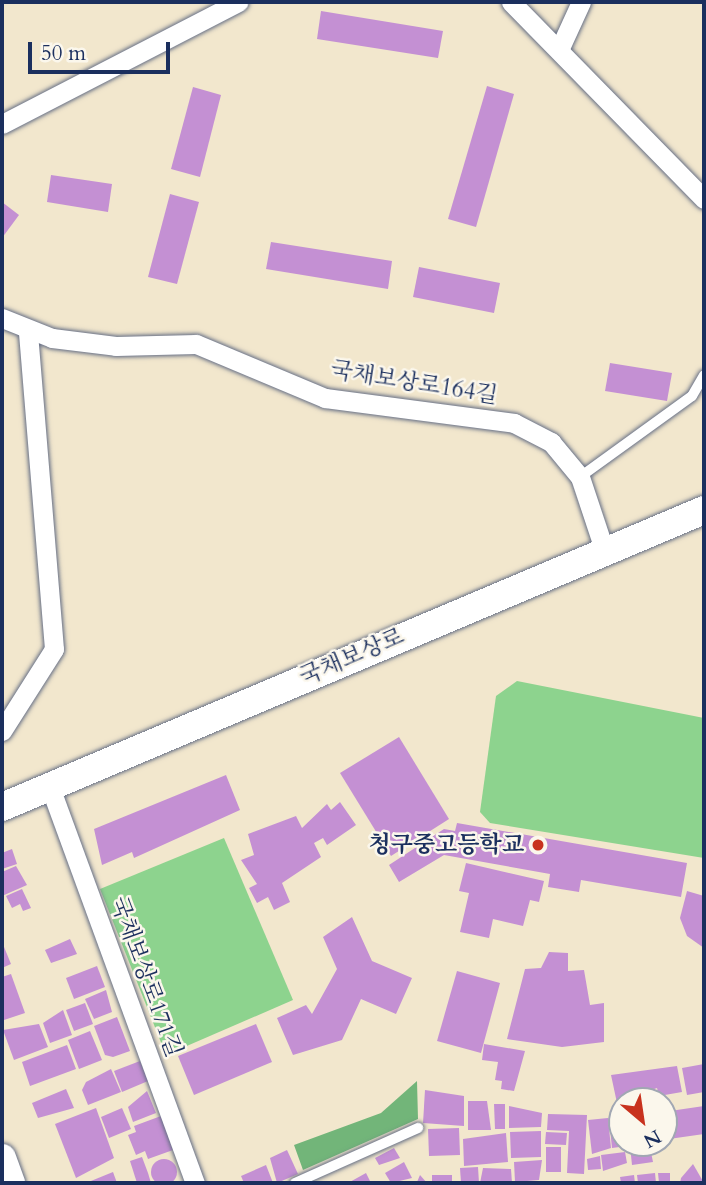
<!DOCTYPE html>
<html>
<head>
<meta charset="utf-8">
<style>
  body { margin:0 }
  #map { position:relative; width:706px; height:1185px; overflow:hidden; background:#f2e7cd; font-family:Cardo,"Noto Serif KR",serif }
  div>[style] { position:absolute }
  .green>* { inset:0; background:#8dd38e }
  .forest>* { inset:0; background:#72b579 }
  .building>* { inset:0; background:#c490d3 }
  .round { border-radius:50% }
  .roads { filter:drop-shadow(0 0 2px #666f85) drop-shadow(0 0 2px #666f85) }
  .service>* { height:10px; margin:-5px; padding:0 5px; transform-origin:5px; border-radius:5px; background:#fff }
  .minor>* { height:19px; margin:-9.5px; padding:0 9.5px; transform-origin:9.5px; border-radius:9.5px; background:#fff }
  .secondary>* { height:28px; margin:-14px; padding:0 14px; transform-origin:14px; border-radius:14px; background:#fff }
  .dots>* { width:19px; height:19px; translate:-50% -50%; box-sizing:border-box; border:4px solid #fbf7ec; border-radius:50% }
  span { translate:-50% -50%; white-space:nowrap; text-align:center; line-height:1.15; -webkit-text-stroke:5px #fbf7ec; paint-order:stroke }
  .street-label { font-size:23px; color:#1b2f5e }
  .poi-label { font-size:23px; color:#1b2f5e; font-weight:700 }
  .right { translate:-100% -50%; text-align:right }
  .frame { position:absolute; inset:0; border:4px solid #1b2f5e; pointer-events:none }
  .north { position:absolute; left:608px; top:1087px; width:70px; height:70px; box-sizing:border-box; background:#fbf7ec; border:2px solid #a1a7b3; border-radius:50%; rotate:151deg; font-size:19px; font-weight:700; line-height:28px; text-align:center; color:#1b2f5e }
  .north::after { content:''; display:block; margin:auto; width:24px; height:32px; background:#c8321e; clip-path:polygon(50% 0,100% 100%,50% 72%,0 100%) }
  .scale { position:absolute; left:28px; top:42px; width:142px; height:32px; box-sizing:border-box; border:4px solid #1b2f5e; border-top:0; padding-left:9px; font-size:21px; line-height:24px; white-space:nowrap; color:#1b2f5e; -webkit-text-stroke:5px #fbf7ec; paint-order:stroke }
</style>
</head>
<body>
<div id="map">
  <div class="green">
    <i style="clip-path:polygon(517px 681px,704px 718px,704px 858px,490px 823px,480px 812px,496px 696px)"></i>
    <i style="clip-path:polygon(224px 838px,293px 1000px,166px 1055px,100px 889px)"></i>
  </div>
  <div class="forest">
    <i style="clip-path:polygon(417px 1081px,418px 1119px,303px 1170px,294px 1145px,381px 1113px)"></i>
  </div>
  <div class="building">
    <i style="clip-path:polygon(321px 11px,443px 31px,438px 58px,317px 39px)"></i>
    <i style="clip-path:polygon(487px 86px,514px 94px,476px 227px,448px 219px)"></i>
    <i style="clip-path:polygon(193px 87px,221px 95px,200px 177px,171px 169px)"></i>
    <i style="clip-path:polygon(51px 175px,112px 184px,108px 212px,47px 202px)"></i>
    <i style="clip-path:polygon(170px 194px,199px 202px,177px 284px,148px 277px)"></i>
    <i style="clip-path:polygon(2px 202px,19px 215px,2px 238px)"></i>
    <i style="clip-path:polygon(271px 242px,392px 261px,388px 289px,266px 269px)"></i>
    <i style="clip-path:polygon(419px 267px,500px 283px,494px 313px,413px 297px)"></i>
    <i style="clip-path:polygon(610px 363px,672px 373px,667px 401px,605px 391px)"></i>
    <i style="clip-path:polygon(399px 737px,449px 819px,391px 856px,340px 773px)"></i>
    <i style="clip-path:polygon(226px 775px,240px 810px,134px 858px,132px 852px,102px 865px,94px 829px)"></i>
    <i style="clip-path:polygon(340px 802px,356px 825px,327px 845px,323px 838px,314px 843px,321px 857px,282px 883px,290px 902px,274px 910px,268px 897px,257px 903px,249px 888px,257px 884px,241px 860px,254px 855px,248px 834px,296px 816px,302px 828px,327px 804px,331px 810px)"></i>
    <i style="clip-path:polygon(457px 823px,687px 863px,681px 897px,581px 880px,579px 892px,548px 887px,550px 874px,444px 855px,399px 882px,389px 865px,444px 829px,455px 831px)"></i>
    <i style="clip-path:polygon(12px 849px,17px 864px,2px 869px,2px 853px)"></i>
    <i style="clip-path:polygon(466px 863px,544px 881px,539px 902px,530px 900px,523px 926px,493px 919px,489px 938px,460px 932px,469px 893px,459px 891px)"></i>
    <i style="clip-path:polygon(16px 866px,27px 885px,2px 896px,2px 872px)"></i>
    <i style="clip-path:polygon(22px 889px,31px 908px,23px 911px,20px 904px,12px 908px,6px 896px)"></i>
    <i style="clip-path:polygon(687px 891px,704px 896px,704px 948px,687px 936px,680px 918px)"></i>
    <i style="clip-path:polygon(352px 917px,372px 961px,412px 978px,396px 1014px,361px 999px,342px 1040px,293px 1055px,277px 1018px,306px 1005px,312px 1014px,337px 969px,323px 937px)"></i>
    <i style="clip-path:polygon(70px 939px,77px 954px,51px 963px,45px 950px)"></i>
    <i style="clip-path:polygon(2px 942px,11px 964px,2px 968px)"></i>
    <i style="clip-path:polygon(549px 952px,568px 953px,568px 971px,584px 970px,590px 1005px,604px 1003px,604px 1042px,562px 1047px,507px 1039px,525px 969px,541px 968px)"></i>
    <i style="clip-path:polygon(97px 966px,105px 987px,74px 999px,66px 978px)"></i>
    <i style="clip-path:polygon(457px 971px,500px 983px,481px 1053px,437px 1041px)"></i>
    <i style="clip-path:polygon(11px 974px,25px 1013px,4px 1020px,2px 977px)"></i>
    <i style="clip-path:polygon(106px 990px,112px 1012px,94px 1019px,85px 999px)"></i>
    <i style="clip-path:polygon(85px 1003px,93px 1024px,74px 1031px,66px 1010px)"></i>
    <i style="clip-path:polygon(63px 1010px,72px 1035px,50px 1043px,43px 1023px)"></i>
    <i style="clip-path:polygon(117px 1017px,130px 1051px,113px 1057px,105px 1055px,94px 1026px)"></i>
    <i style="clip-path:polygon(39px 1024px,48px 1047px,14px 1060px,3px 1030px)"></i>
    <i style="clip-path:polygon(256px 1024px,272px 1062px,194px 1095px,178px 1056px)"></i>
    <i style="clip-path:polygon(90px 1031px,102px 1060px,79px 1069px,68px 1040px)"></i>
    <i style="clip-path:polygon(484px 1044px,525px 1051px,514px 1091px,501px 1089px,502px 1081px,495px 1080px,498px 1062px,482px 1060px)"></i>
    <i style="clip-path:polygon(67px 1045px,76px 1069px,30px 1086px,22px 1062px)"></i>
    <i style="clip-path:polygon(140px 1061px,148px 1081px,122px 1092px,114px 1071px)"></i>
    <i style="clip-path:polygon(704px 1064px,704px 1092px,687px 1095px,682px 1068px)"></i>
    <i style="clip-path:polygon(677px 1066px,682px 1092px,659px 1096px,657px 1088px,617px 1103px,611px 1075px)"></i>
    <i style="clip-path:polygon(111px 1069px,121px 1092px,88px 1105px,82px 1090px,86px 1082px)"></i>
    <i style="clip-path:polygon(66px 1089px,74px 1108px,38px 1118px,32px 1103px)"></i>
    <i style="clip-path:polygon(425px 1090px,464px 1096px,464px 1126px,423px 1123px)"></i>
    <i style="clip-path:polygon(147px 1091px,156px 1113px,133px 1122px,128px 1107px)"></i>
    <i style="clip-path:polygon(468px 1101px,487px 1101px,491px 1130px,468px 1130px)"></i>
    <i style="clip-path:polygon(494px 1104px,505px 1104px,505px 1129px,495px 1129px)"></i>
    <i style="clip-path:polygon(509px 1106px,542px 1113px,541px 1127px,509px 1128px)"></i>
    <i style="clip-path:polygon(704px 1106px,704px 1134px,669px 1139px,670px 1111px)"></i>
    <i style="clip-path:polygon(96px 1108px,114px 1158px,76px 1178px,55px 1124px)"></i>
    <i style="clip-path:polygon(122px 1108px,131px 1129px,109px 1138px,101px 1117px)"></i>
    <i style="clip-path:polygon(548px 1114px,587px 1115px,584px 1174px,567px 1173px,569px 1131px,547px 1130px)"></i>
    <i style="clip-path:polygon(161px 1116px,173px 1150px,148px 1159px,145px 1151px,136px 1155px,128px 1135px,136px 1132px,134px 1126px)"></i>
    <i style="clip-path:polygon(622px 1117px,627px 1146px,612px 1148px,609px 1119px)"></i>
    <i style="clip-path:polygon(608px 1118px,611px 1148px,592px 1154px,588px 1120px)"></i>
    <i style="clip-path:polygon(459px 1128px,460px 1155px,429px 1156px,428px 1129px)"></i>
    <i style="clip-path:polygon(541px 1131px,541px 1157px,511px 1158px,510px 1132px)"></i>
    <i style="clip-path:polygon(546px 1132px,567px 1133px,566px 1145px,545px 1144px)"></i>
    <i style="clip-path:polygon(506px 1133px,508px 1162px,464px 1166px,463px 1139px)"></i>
    <i style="clip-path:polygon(649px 1143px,653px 1162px,632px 1165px,630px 1146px)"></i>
    <i style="clip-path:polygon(546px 1147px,561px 1147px,561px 1172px,546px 1172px)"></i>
    <i style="clip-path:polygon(394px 1148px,400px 1158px,379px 1165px,375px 1158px)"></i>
    <i style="clip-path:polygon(287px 1150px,298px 1174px,277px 1183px,270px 1158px)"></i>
    <i style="clip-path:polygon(625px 1152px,627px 1163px,603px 1171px,601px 1155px)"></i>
    <i style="clip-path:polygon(600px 1156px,601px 1169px,588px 1170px,587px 1159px)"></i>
    <i style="clip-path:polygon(142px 1157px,148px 1173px,151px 1183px,137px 1183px,130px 1161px)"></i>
    <i class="round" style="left:151px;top:1159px;width:26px;height:26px"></i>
    <i style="clip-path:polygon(542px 1160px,539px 1180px,515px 1182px,514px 1162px)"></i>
    <i style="clip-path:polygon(404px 1162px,412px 1178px,391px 1183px,385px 1173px)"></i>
    <i style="clip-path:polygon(693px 1164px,704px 1183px,680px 1183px,681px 1178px)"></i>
    <i style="clip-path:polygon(266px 1165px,273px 1183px,244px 1183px,241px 1176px)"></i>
    <i style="clip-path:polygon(478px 1167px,479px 1183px,461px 1183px,460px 1168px)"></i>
    <i style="clip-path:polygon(483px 1168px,511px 1169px,512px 1183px,480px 1183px)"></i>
    <i style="clip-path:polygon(113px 1172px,117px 1183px,86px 1183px)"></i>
    <i style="clip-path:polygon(366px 1173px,371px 1183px,348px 1183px)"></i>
    <i style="clip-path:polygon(655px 1173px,656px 1183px,638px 1183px,637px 1175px)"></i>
    <i style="clip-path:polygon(658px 1173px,670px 1173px,670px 1183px,659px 1183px)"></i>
    <i style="clip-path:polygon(420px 1175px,427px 1183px,410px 1183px,417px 1182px)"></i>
    <i style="clip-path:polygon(432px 1175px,452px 1175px,452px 1183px,432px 1183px)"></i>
    <i style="clip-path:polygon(634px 1175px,635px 1183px,621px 1183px,620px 1177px)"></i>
  </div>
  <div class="roads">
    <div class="service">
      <i style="left:580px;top:477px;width:138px;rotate:-35.9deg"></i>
      <i style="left:692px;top:396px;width:24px;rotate:-60deg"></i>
      <i style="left:295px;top:1183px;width:135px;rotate:-24.1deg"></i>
    </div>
    <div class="minor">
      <i style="left:511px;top:2px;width:276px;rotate:45.6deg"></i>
      <i style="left:559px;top:50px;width:53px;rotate:-65.4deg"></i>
      <i style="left:2px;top:124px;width:266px;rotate:-27.3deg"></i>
      <i style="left:2px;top:318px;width:54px;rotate:21.8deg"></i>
      <i style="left:52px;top:338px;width:64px;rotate:7.1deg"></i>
      <i style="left:116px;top:346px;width:80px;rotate:-1.4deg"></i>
      <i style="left:196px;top:344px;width:140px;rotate:22.7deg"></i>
      <i style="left:325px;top:398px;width:191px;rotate:7.5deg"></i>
      <i style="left:514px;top:423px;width:42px;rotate:27.2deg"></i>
      <i style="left:551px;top:442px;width:45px;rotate:50.4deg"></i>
      <i style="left:580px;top:477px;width:76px;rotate:71.6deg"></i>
      <i style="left:2px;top:731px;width:97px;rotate:-57.6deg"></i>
      <i style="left:54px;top:649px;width:319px;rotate:-94.7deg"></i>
      <i style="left:50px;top:787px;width:422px;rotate:69.9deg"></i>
    </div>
    <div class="secondary">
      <i style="left:2px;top:807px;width:762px;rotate:-22.93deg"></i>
      <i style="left:2px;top:1158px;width:27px;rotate:70deg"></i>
    </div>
  </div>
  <div class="dots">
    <i style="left:538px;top:845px;background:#c8321e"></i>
  </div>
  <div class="street-label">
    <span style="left:414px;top:383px;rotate:9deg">국채보상로164길</span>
    <span style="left:352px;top:657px;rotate:-23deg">국채보상로</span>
    <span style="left:146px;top:977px;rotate:70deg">국채보상로171길</span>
  </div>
  <div class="poi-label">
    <span class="right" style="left:524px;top:845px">청구중고등학교</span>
  </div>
  <div class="frame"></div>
  <div class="north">N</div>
  <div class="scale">50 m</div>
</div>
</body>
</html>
